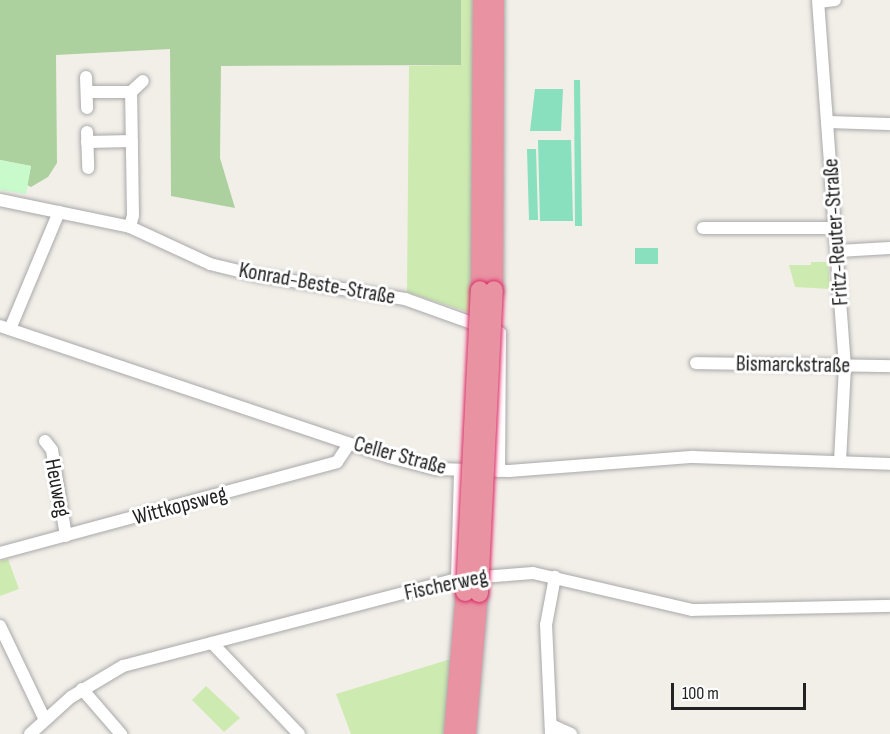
<!DOCTYPE html>
<html>
<head>
<meta charset="utf-8">
<style>
  body { margin:0 }
  #map { position:relative; width:890px; height:734px; overflow:hidden; background:#f2efe9; font-family:"Sofia Sans Condensed",sans-serif }
  div>[style] { position:absolute }
  .grass>* { inset:0; background:#cdebb0 }
  .forest>* { inset:0; background:#add19e }
  .park>* { inset:0; background:#c8facc }
  .pitch>* { inset:0; background:#88e0be }
  .roads { filter:drop-shadow(0 0 2px #a9a9a9) drop-shadow(0 0 2px #a9a9a9) }
  .minor>* { height:12px; margin:-6px; padding:0 6px; transform-origin:6px; border-radius:6px; background:#fff }
  .highway>* { height:18px; margin:-9px; padding:0 9px; transform-origin:9px; border-radius:9px; background:#e892a2 }
  .bridges { filter:drop-shadow(0 0 2px #dc2a67) drop-shadow(0 0 2px #dc2a67) }
  .highway-bridge>* { height:18px; margin:-9px; padding:0 9px; transform-origin:9px; border-radius:9px; background:#e892a2 }
  span { translate:-50% -50%; white-space:nowrap; text-align:center; line-height:1.15; -webkit-text-stroke:6px #fff; paint-order:stroke }
  .street-label { font-size:22px; color:#222 }
  .scale { position:absolute; left:671px; top:683px; width:135px; height:27px; box-sizing:border-box; border:3px solid #222; border-top:0; padding-left:8px; font-size:18px; line-height:21px; white-space:nowrap; color:#222; -webkit-text-stroke:4px #fff; paint-order:stroke }
</style>
</head>
<body>
<div id="map">
  <div class="grass">
    <i style="clip-path:polygon(461px 0,475px 0,474px 314px,407px 292px,409px 66px,461px 65px)"></i>
    <i style="clip-path:polygon(811px 262px,828px 262px,830px 289px,795px 287px,789px 265px,811px 265px)"></i>
    <i style="clip-path:polygon(8px 559px,19px 589px,0 596px,0 561px)"></i>
    <i style="clip-path:polygon(454px 658px,446px 734px,351px 734px,336px 694px)"></i>
    <i style="clip-path:polygon(206px 686px,240px 718px,224px 732px,192px 700px)"></i>
  </div>
  <div class="forest">
    <i style="clip-path:polygon(0 0,461px 0,461px 65px,221px 66px,220px 158px,235px 208px,171px 196px,170px 49px,56px 55px,57px 163px,48px 177px,31px 187px,27px 185px,31px 166px,0 160px)"></i>
  </div>
  <div class="park">
    <i style="clip-path:polygon(0 160px,31px 166px,26px 194px,0 190px)"></i>
  </div>
  <div class="pitch">
    <i style="clip-path:polygon(574px 80px,580px 80px,582px 226px,575px 226px)"></i>
    <i style="clip-path:polygon(535px 89px,563px 89px,561px 131px,530px 131px)"></i>
    <i style="clip-path:polygon(538px 140px,571px 140px,573px 221px,540px 221px)"></i>
    <i style="clip-path:polygon(527px 149px,536px 149px,538px 220px,529px 220px)"></i>
    <i style="clip-path:polygon(635px 248px,658px 248px,658px 264px,635px 264px)"></i>
  </div>
  <div class="roads">
    <div class="minor">
      <i style="left:818px;top:0;width:367px;rotate:85.8deg"></i>
      <i style="left:845px;top:366px;width:96px;rotate:93deg"></i>
      <i style="left:819px;top:2px;width:16px;rotate:-7deg"></i>
      <i style="left:86px;top:77px;width:31px;rotate:88deg"></i>
      <i style="left:87px;top:92px;width:44px"></i>
      <i style="left:131px;top:92px;width:16px;rotate:-43deg"></i>
      <i style="left:827px;top:122px;width:63px;rotate:1.8deg"></i>
      <i style="left:87px;top:132px;width:36px;rotate:88deg"></i>
      <i style="left:87px;top:142px;width:45px;rotate:-1.3deg"></i>
      <i style="left:0;top:200px;width:133px;rotate:11.7deg"></i>
      <i style="left:130px;top:227px;width:88px;rotate:24.8deg"></i>
      <i style="left:210px;top:264px;width:46px;rotate:13.7deg"></i>
      <i style="left:255px;top:275px;width:152px;rotate:9.1deg"></i>
      <i style="left:405px;top:299px;width:101px;rotate:19.7deg"></i>
      <i style="left:500px;top:333px;width:138px;rotate:90.4deg"></i>
      <i style="left:130px;top:227px;width:12px;rotate:-76deg"></i>
      <i style="left:133px;top:215px;width:123px;rotate:-90.9deg"></i>
      <i style="left:703px;top:228px;width:133px"></i>
      <i style="left:838px;top:251px;width:52px;rotate:-3.3deg"></i>
      <i style="left:0;top:326px;width:410px;rotate:18.6deg"></i>
      <i style="left:389px;top:457px;width:49px;rotate:14.3deg"></i>
      <i style="left:436px;top:469px;width:73px;rotate:1.6deg"></i>
      <i style="left:509px;top:471px;width:185px;rotate:-4.4deg"></i>
      <i style="left:693px;top:457px;width:197px;rotate:2deg"></i>
      <i style="left:10px;top:329px;width:127px;rotate:-67.3deg"></i>
      <i style="left:696px;top:363px;width:194px;rotate:0.9deg"></i>
      <i style="left:45px;top:441px;width:11px;rotate:52deg"></i>
      <i style="left:52px;top:450px;width:87px;rotate:80.8deg"></i>
      <i style="left:0;top:553px;width:349px;rotate:-15.1deg"></i>
      <i style="left:337px;top:462px;width:22px;rotate:-56deg"></i>
      <i style="left:457px;top:579px;width:108px;rotate:-88.4deg"></i>
      <i style="left:0;top:626px;width:104px;rotate:64.4deg"></i>
      <i style="left:212px;top:643px;width:126px;rotate:46.3deg"></i>
      <i style="left:82px;top:689px;width:60px;rotate:49.1deg"></i>
      <i style="left:551px;top:725px;width:22px;rotate:24deg"></i>
      <i style="left:30px;top:734px;width:55px;rotate:-42.1deg"></i>
      <i style="left:71px;top:697px;width:61px;rotate:-30.8deg"></i>
      <i style="left:123px;top:666px;width:345px;rotate:-14.6deg"></i>
      <i style="left:457px;top:579px;width:76px;rotate:-4.5deg"></i>
      <i style="left:533px;top:573px;width:163px;rotate:13.1deg"></i>
      <i style="left:692px;top:610px;width:198px;rotate:-1.2deg"></i>
      <i style="left:551px;top:734px;width:109px;rotate:-92.6deg"></i>
      <i style="left:546px;top:625px;width:49px;rotate:-79.4deg"></i>
    </div>
    <div class="highway">
      <i style="left:480px;top:290px;width:290px;rotate:-89.6deg"></i>
      <i style="left:494px;top:290px;width:290px;rotate:-89.8deg"></i>
      <i style="left:453px;top:734px;width:143px;rotate:-85.2deg"></i>
      <i style="left:467px;top:734px;width:142px;rotate:-85.1deg"></i>
    </div>
  </div>
  <div class="bridges">
    <div class="highway-bridge">
      <i style="left:465px;top:592px;width:302px;rotate:-87.2deg"></i>
      <i style="left:479px;top:593px;width:303px;rotate:-87.2deg"></i>
    </div>
  </div>
  <div class="street-label">
    <span style="left:836px;top:232px;rotate:-94deg">Fritz-Reuter-Straße</span>
    <span style="left:317px;top:284px;rotate:10deg">Konrad-Beste-Straße</span>
    <span style="left:793px;top:365px;rotate:1deg">Bismarckstraße</span>
    <span style="left:400px;top:456px;rotate:15deg">Celler Straße</span>
    <span style="left:57px;top:488px;rotate:79deg">Heuweg</span>
    <span style="left:180px;top:506px;rotate:-15deg">Wittkopsweg</span>
    <span style="left:446px;top:585px;rotate:-12deg">Fischerweg</span>
  </div>
  <div class="scale">100 m</div>
</div>
</body>
</html>
